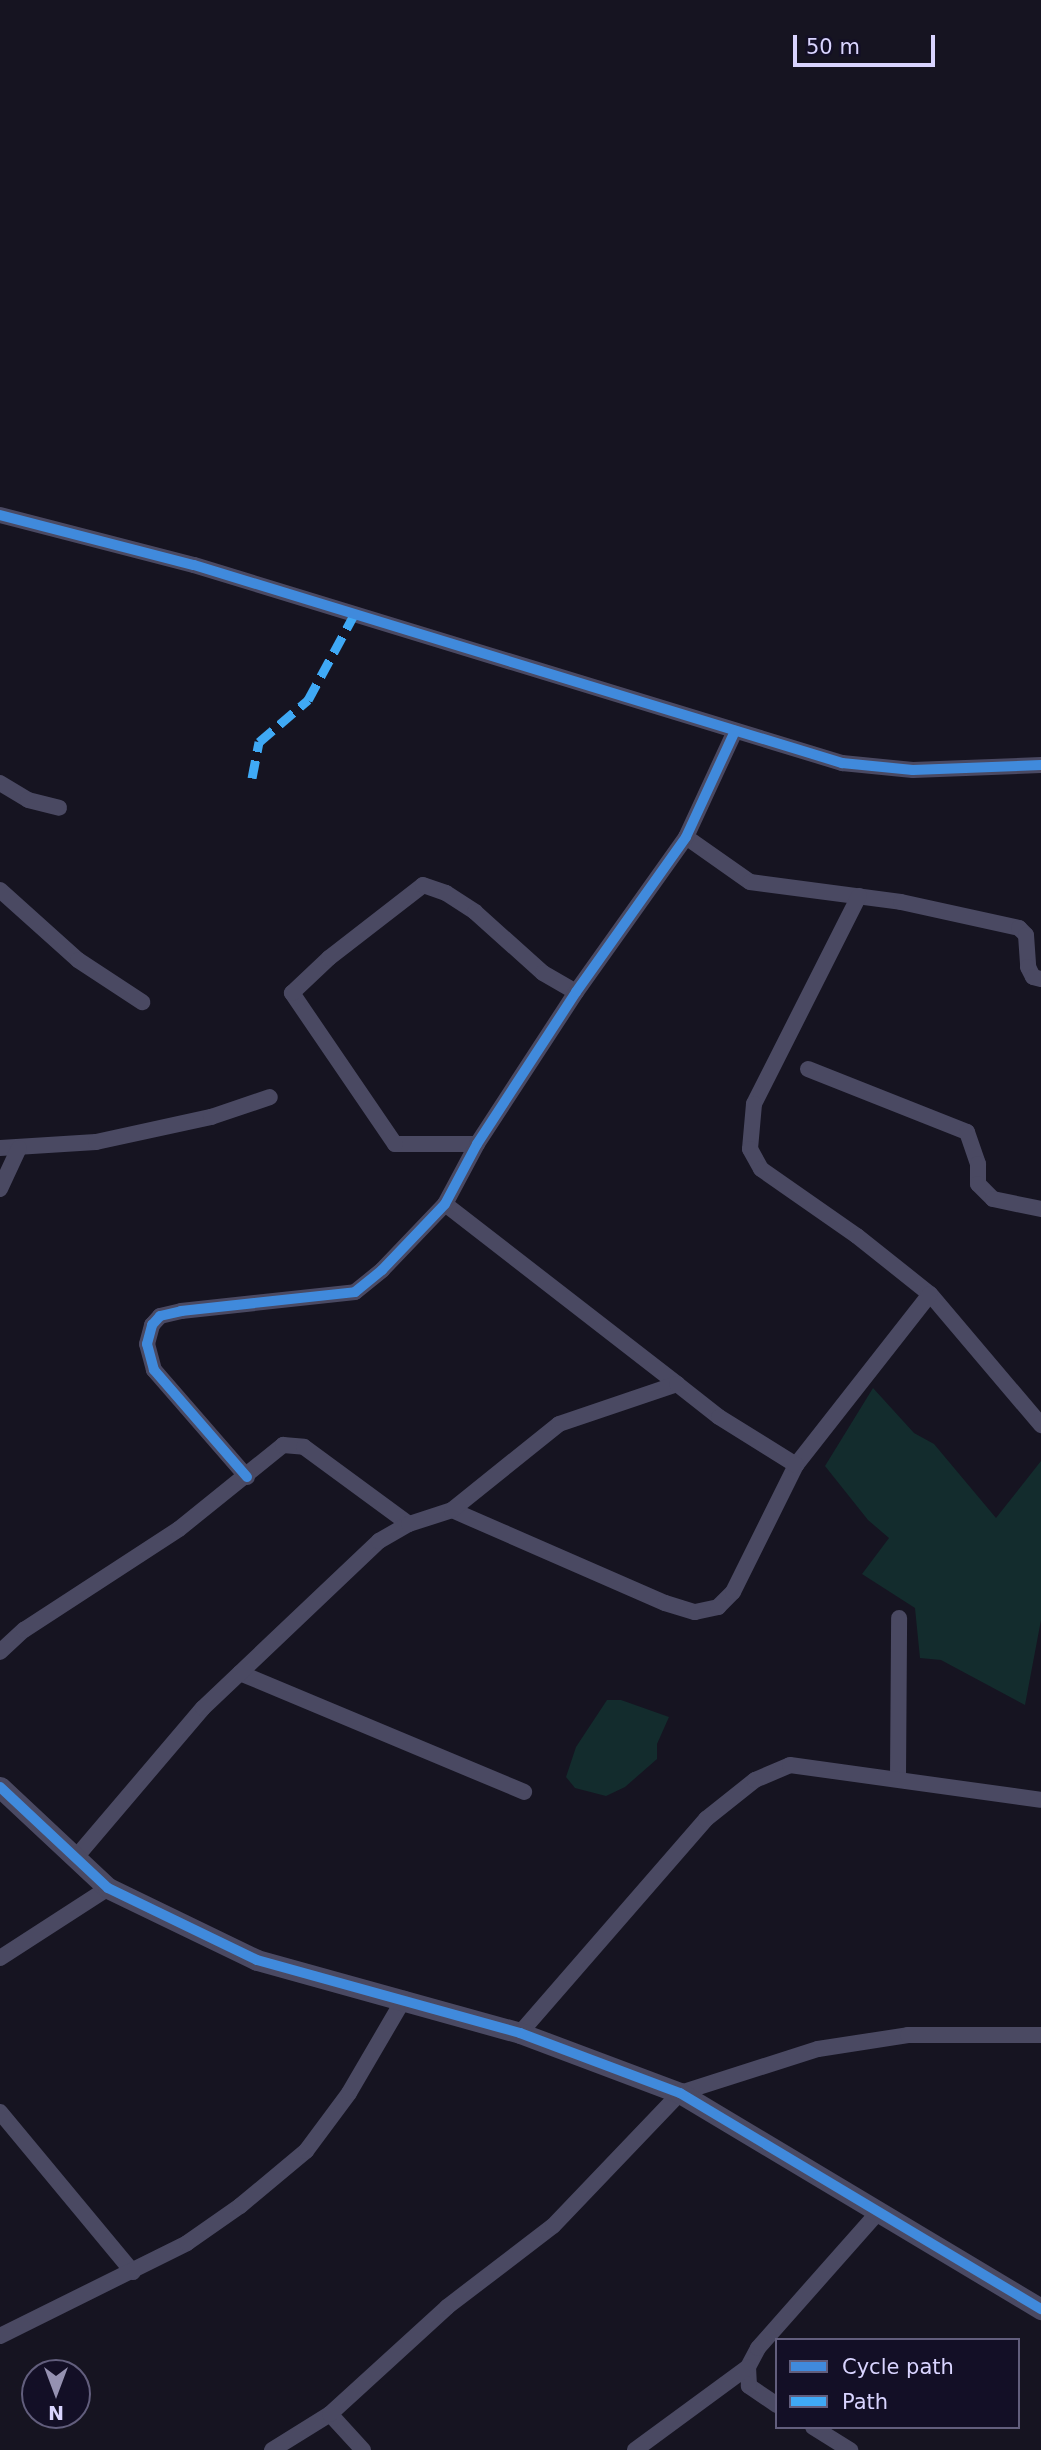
<!DOCTYPE html>
<html>
<head>
<meta charset="utf-8">
<style>
  body { margin:0 }
  #map { position:relative; width:1041px; height:2450px; overflow:hidden; background:#161421; font-family:"DejaVu Sans",sans-serif }
  div>[style] { position:absolute }
  .green>* { inset:0; background:#132c2d }
  .minor>* { height:16px; margin:-8px; padding:0 8px; transform-origin:8px; border-radius:8px; background:#4a4962 }
  .tertiary>* { height:21px; margin:-10.5px; padding:0 10.5px; transform-origin:10.5px; border-radius:10.5px; background:#4a4962 }
  .quiet>* { height:9px; margin-top:-4.5px; transform-origin:0; background:repeating-linear-gradient(90deg,#3fa9f5 0 18px,transparent 0 27px) }
  .cycleway>* { height:10px; margin:-5px; padding:0 5px; transform-origin:5px; border-radius:5px; background:#408adc }
  span { translate:-50% -50%; white-space:nowrap; text-align:center; line-height:1.15; -webkit-text-stroke:5px #130f26; paint-order:stroke }
  .legend { position:absolute; left:775px; top:2338px; width:245px; height:91px; box-sizing:border-box; background:#130f26; border:2px solid #625e7d; margin:0; padding:9px 12px; list-style:none; font-size:21px; color:#d9d4ff }
  .legend li { display:flex; align-items:center; gap:14px; height:35px }
  .legend b { width:35px; border:2px solid #625e7d }
  .north { position:absolute; left:21px; top:2359px; width:70px; height:70px; box-sizing:border-box; background:#130f26; border:2px solid #625e7d; border-radius:50%; rotate:180deg; font-size:19px; font-weight:700; line-height:28px; text-align:center; color:#d9d4ff }
  .north::after { content:''; display:block; margin:auto; width:24px; height:32px; background:#9591b1; clip-path:polygon(50% 0,100% 100%,50% 72%,0 100%) }
  .scale { position:absolute; left:793px; top:35px; width:142px; height:32px; box-sizing:border-box; border:4px solid #d9d4ff; border-top:0; padding-left:9px; font-size:21px; line-height:24px; white-space:nowrap; color:#d9d4ff; -webkit-text-stroke:5px #130f26; paint-order:stroke }
</style>
</head>
<body>
<div id="map">
  <div class="green">
    <i style="clip-path:polygon(873px 1388px,914px 1433px,934px 1444px,996px 1518px,1041px 1461px,1041px 1620px,1025px 1705px,941px 1660px,920px 1658px,915px 1608px,862px 1574px,889px 1538px,868px 1520px,825px 1466px)"></i>
    <i style="clip-path:polygon(607px 1700px,621px 1700px,669px 1717px,657px 1744px,657px 1759px,625px 1787px,606px 1796px,575px 1788px,566px 1777px,576px 1747px)"></i>
  </div>
  <div class="minor">
    <i style="left:0;top:515px;width:200px;rotate:14.5deg"></i>
    <i style="left:194px;top:565px;width:678px;rotate:16.99deg"></i>
    <i style="left:842px;top:763px;width:71px;rotate:5.6deg"></i>
    <i style="left:913px;top:770px;width:128px;rotate:-2.2deg"></i>
    <i style="left:0;top:783px;width:33px;rotate:31deg"></i>
    <i style="left:28px;top:800px;width:32px;rotate:14deg"></i>
    <i style="left:686px;top:837px;width:78px;rotate:35.1deg"></i>
    <i style="left:750px;top:882px;width:152px;rotate:7.5deg"></i>
    <i style="left:901px;top:902px;width:121px;rotate:12.4deg"></i>
    <i style="left:1019px;top:928px;width:10px;rotate:45deg"></i>
    <i style="left:1026px;top:935px;width:32px;rotate:86deg"></i>
    <i style="left:1028px;top:967px;width:11px;rotate:63deg"></i>
    <i style="left:1033px;top:977px;width:8px;rotate:14deg"></i>
    <i style="left:0;top:890px;width:105px;rotate:41.9deg"></i>
    <i style="left:78px;top:960px;width:77px;rotate:33.3deg"></i>
    <i style="left:859px;top:896px;width:233px;rotate:116.8deg"></i>
    <i style="left:754px;top:1104px;width:45px;rotate:95.1deg"></i>
    <i style="left:750px;top:1149px;width:23px;rotate:61deg"></i>
    <i style="left:761px;top:1169px;width:117px;rotate:34.9deg"></i>
    <i style="left:857px;top:1236px;width:93px;rotate:38.5deg"></i>
    <i style="left:930px;top:1294px;width:172px;rotate:49.7deg"></i>
    <i style="left:808px;top:1069px;width:171px;rotate:21.6deg"></i>
    <i style="left:967px;top:1132px;width:34px;rotate:71deg"></i>
    <i style="left:978px;top:1164px;width:20px;rotate:90deg"></i>
    <i style="left:978px;top:1184px;width:21px;rotate:45deg"></i>
    <i style="left:993px;top:1199px;width:49px;rotate:11.8deg"></i>
    <i style="left:477px;top:1144px;width:82px;rotate:180deg"></i>
    <i style="left:395px;top:1144px;width:183px;rotate:-124.3deg"></i>
    <i style="left:292px;top:993px;width:51px;rotate:-43.4deg"></i>
    <i style="left:329px;top:958px;width:119px;rotate:-37.8deg"></i>
    <i style="left:423px;top:885px;width:24px;rotate:19deg"></i>
    <i style="left:446px;top:893px;width:35px;rotate:33deg"></i>
    <i style="left:475px;top:912px;width:91px;rotate:41.9deg"></i>
    <i style="left:543px;top:973px;width:38px;rotate:30deg"></i>
    <i style="left:0;top:1148px;width:96px;rotate:-3.6deg"></i>
    <i style="left:96px;top:1142px;width:118px;rotate:-12.3deg"></i>
    <i style="left:211px;top:1117px;width:62px;rotate:-18.7deg"></i>
    <i style="left:0;top:1189px;width:45px;rotate:-65.1deg"></i>
    <i style="left:445px;top:1204px;width:294px;rotate:37.8deg"></i>
    <i style="left:247px;top:1477px;width:142px;rotate:-131deg"></i>
    <i style="left:154px;top:1370px;width:27px;rotate:-105deg"></i>
    <i style="left:147px;top:1344px;width:20px;rotate:-75deg"></i>
    <i style="left:152px;top:1325px;width:12px;rotate:-48deg"></i>
    <i style="left:160px;top:1316px;width:22px;rotate:-13deg"></i>
    <i style="left:181px;top:1311px;width:175px;rotate:-6.2deg"></i>
    <i style="left:355px;top:1292px;width:35px;rotate:-39deg"></i>
    <i style="left:382px;top:1270px;width:91px;rotate:-46.3deg"></i>
    <i style="left:445px;top:1204px;width:68px;rotate:-61.9deg"></i>
    <i style="left:477px;top:1144px;width:181px;rotate:-56.9deg"></i>
    <i style="left:576px;top:992px;width:190px;rotate:-54.6deg"></i>
    <i style="left:686px;top:837px;width:117px;rotate:-65.2deg"></i>
    <i style="left:452px;top:1510px;width:232px;rotate:23.6deg"></i>
    <i style="left:665px;top:1603px;width:31px;rotate:17deg"></i>
    <i style="left:695px;top:1612px;width:24px;rotate:-12deg"></i>
    <i style="left:718px;top:1607px;width:21px;rotate:-45deg"></i>
    <i style="left:733px;top:1592px;width:142px;rotate:-63.6deg"></i>
    <i style="left:796px;top:1465px;width:217px;rotate:-51.9deg"></i>
    <i style="left:0;top:1652px;width:33px;rotate:-43deg"></i>
    <i style="left:24px;top:1630px;width:185px;rotate:-33.1deg"></i>
    <i style="left:179px;top:1529px;width:134px;rotate:-38.9deg"></i>
    <i style="left:283px;top:1445px;width:21px;rotate:5deg"></i>
    <i style="left:304px;top:1447px;width:130px;rotate:36.3deg"></i>
    <i style="left:240px;top:1673px;width:308px;rotate:22.7deg"></i>
    <i style="left:898px;top:1778px;width:160px;rotate:-89.6deg"></i>
    <i style="left:77px;top:1856px;width:194px;rotate:-49.6deg"></i>
    <i style="left:203px;top:1708px;width:243px;rotate:-43.5deg"></i>
    <i style="left:379px;top:1541px;width:34px;rotate:-30deg"></i>
    <i style="left:409px;top:1524px;width:45px;rotate:-18deg"></i>
    <i style="left:452px;top:1510px;width:137px;rotate:-38.8deg"></i>
    <i style="left:559px;top:1424px;width:125px;rotate:-18.7deg"></i>
    <i style="left:677px;top:1384px;width:53px;rotate:38.2deg"></i>
    <i style="left:719px;top:1417px;width:91px;rotate:31.9deg"></i>
    <i style="left:0;top:1958px;width:129px;rotate:-32.9deg"></i>
    <i style="left:520px;top:2033px;width:284px;rotate:-49deg"></i>
    <i style="left:706px;top:1819px;width:63px;rotate:-38.5deg"></i>
    <i style="left:755px;top:1780px;width:38px;rotate:-23deg"></i>
    <i style="left:790px;top:1765px;width:253px;rotate:7.9deg"></i>
    <i style="left:0;top:2112px;width:208px;rotate:50.3deg"></i>
    <i style="left:0;top:2336px;width:209px;rotate:-26.4deg"></i>
    <i style="left:187px;top:2243px;width:65px;rotate:-34.9deg"></i>
    <i style="left:240px;top:2206px;width:86px;rotate:-39.8deg"></i>
    <i style="left:306px;top:2151px;width:72px;rotate:-53.4deg"></i>
    <i style="left:349px;top:2093px;width:109px;rotate:-59.7deg"></i>
    <i style="left:777px;top:2405px;width:34px;rotate:-146deg"></i>
    <i style="left:749px;top:2386px;width:19px;rotate:-93deg"></i>
    <i style="left:748px;top:2367px;width:21px;rotate:-62deg"></i>
    <i style="left:758px;top:2348px;width:183px;rotate:-48.5deg"></i>
    <i style="left:330px;top:2414px;width:49px;rotate:47.5deg"></i>
    <i style="left:813px;top:2427px;width:44px;rotate:31.9deg"></i>
    <i style="left:272px;top:2450px;width:68px;rotate:-31.8deg"></i>
    <i style="left:330px;top:2414px;width:159px;rotate:-42.4deg"></i>
    <i style="left:447px;top:2307px;width:133px;rotate:-37.4deg"></i>
    <i style="left:553px;top:2226px;width:184px;rotate:-46.3deg"></i>
    <i style="left:680px;top:2093px;width:145px;rotate:-17.7deg"></i>
    <i style="left:818px;top:2049px;width:91px;rotate:-8.8deg"></i>
    <i style="left:908px;top:2035px;width:133px"></i>
    <i style="left:635px;top:2450px;width:140px;rotate:-36.3deg"></i>
  </div>
  <div class="tertiary">
    <i style="left:0;top:1787px;width:148px;rotate:43.1deg"></i>
    <i style="left:108px;top:1888px;width:165px;rotate:25.8deg"></i>
    <i style="left:257px;top:1960px;width:273px;rotate:15.5deg"></i>
    <i style="left:520px;top:2033px;width:171px;rotate:20.6deg"></i>
    <i style="left:680px;top:2093px;width:421px;rotate:30.9deg"></i>
  </div>
  <div class="quiet">
    <i style="left:252px;top:778px;width:37px;rotate:-79deg"></i>
    <i style="left:259px;top:742px;width:65px;rotate:-40.6deg"></i>
    <i style="left:308px;top:700px;width:97px;rotate:-61.6deg"></i>
  </div>
  <div class="cycleway">
    <i style="left:0;top:515px;width:200px;rotate:14.5deg"></i>
    <i style="left:194px;top:565px;width:678px;rotate:16.99deg"></i>
    <i style="left:842px;top:763px;width:71px;rotate:5.6deg"></i>
    <i style="left:913px;top:770px;width:128px;rotate:-2.2deg"></i>
    <i style="left:247px;top:1477px;width:142px;rotate:-131deg"></i>
    <i style="left:154px;top:1370px;width:27px;rotate:-105deg"></i>
    <i style="left:147px;top:1344px;width:20px;rotate:-75deg"></i>
    <i style="left:152px;top:1325px;width:12px;rotate:-48deg"></i>
    <i style="left:160px;top:1316px;width:22px;rotate:-13deg"></i>
    <i style="left:181px;top:1311px;width:175px;rotate:-6.2deg"></i>
    <i style="left:355px;top:1292px;width:35px;rotate:-39deg"></i>
    <i style="left:382px;top:1270px;width:91px;rotate:-46.3deg"></i>
    <i style="left:445px;top:1204px;width:68px;rotate:-61.9deg"></i>
    <i style="left:477px;top:1144px;width:181px;rotate:-56.9deg"></i>
    <i style="left:576px;top:992px;width:190px;rotate:-54.6deg"></i>
    <i style="left:686px;top:837px;width:117px;rotate:-65.2deg"></i>
    <i style="left:0;top:1787px;width:148px;rotate:43.1deg"></i>
    <i style="left:108px;top:1888px;width:165px;rotate:25.8deg"></i>
    <i style="left:257px;top:1960px;width:273px;rotate:15.5deg"></i>
    <i style="left:520px;top:2033px;width:171px;rotate:20.6deg"></i>
    <i style="left:680px;top:2093px;width:421px;rotate:30.9deg"></i>
  </div>
  <ul class="legend">
  <li><b style="height:9px;background:#408adc"></b>Cycle path</li>
  <li><b style="height:9px;background:#3fa9f5"></b>Path</li>
  </ul>
  <div class="north">N</div>
  <div class="scale">50 m</div>
</div>
</body>
</html>
